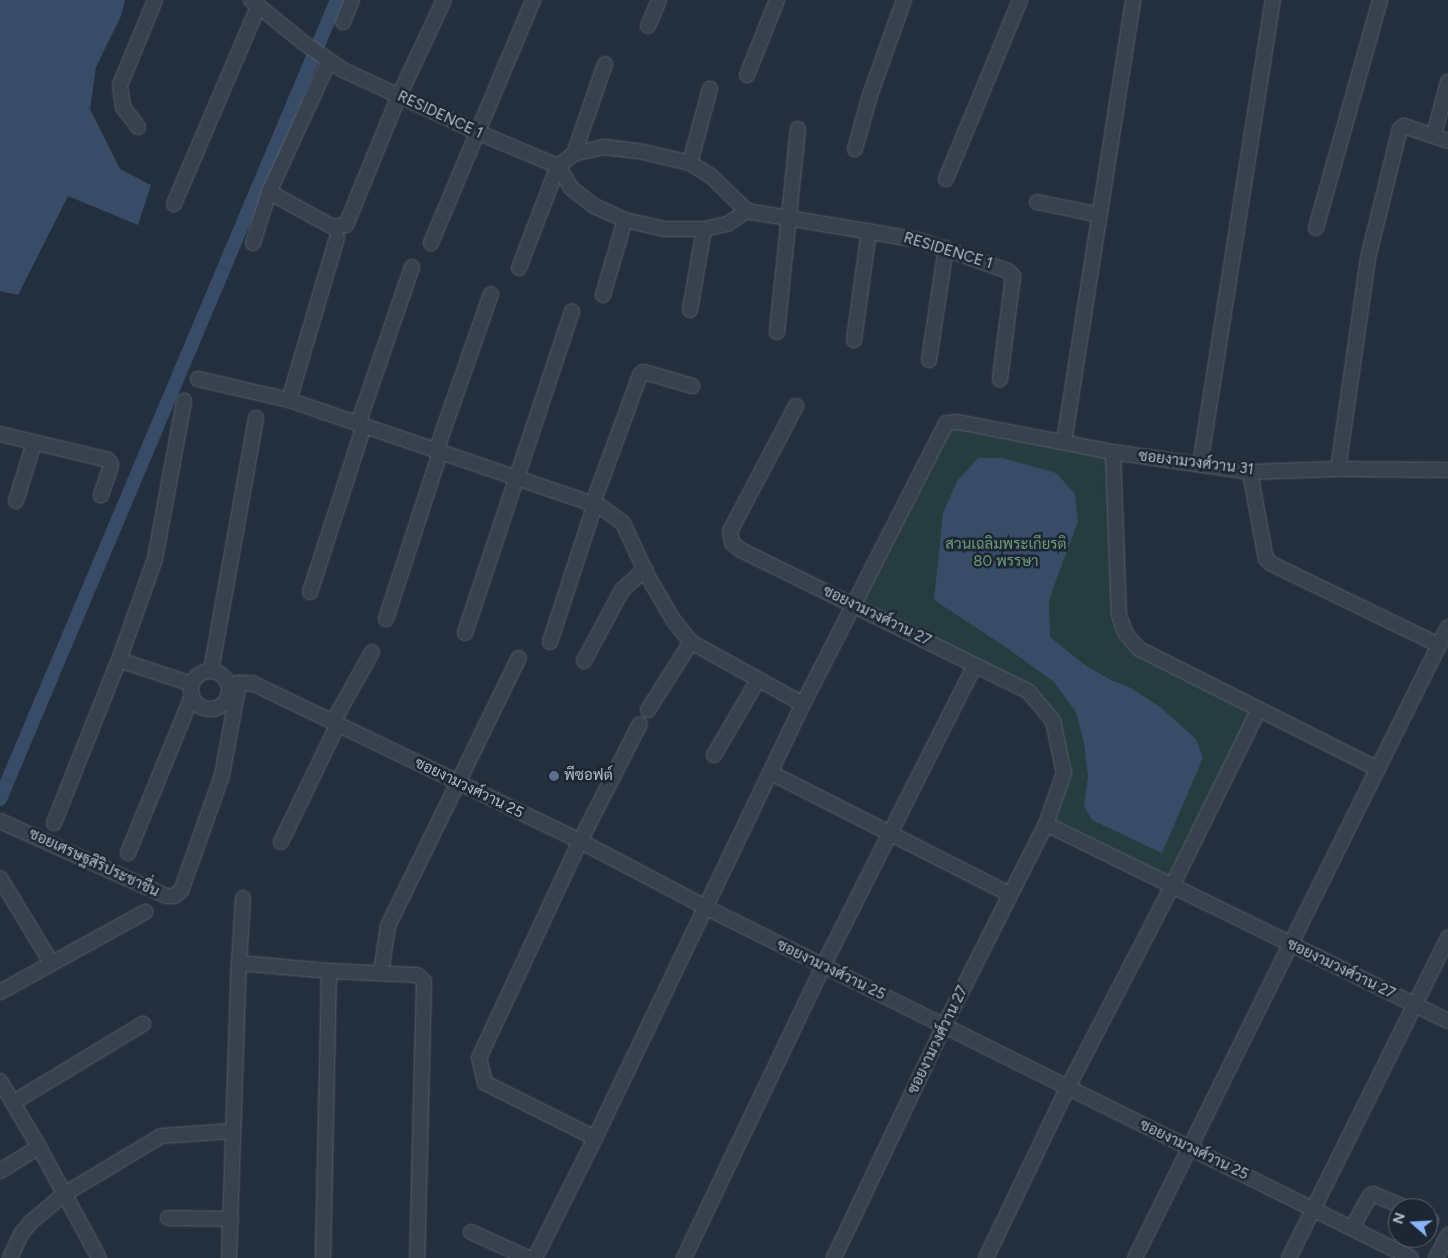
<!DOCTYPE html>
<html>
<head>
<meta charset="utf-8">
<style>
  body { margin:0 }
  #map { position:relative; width:1448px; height:1258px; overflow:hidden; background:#242f3e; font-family:Figtree,Sarabun,sans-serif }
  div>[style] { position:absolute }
  .green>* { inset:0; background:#263c3f }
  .water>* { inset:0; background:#394c67 }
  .canal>* { height:14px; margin:-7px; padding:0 7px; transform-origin:7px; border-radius:7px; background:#394c67 }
  .roads { filter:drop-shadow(0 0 1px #565f6c) drop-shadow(0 0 1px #565f6c) }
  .street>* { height:14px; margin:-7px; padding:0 7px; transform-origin:7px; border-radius:7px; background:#38414e }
  .street>.ring { margin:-7px; padding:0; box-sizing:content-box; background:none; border:14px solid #38414e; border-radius:50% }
  .dots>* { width:14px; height:14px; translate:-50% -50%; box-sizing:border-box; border:2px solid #1d2633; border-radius:50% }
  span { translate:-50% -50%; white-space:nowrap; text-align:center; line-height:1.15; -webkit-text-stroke:5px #1d2633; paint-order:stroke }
  .street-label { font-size:15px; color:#b4bcc9 }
  .park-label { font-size:15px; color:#6b9a76 }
  .poi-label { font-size:15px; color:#b4bcc9 }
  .left { translate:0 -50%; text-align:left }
  .north { position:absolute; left:1388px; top:1198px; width:50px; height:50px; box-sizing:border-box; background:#1d2633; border:1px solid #59626f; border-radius:50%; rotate:289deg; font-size:14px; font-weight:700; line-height:20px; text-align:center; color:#b4bcc9 }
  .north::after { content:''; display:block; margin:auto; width:18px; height:22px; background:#8ab4f8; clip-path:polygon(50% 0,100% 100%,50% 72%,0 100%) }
</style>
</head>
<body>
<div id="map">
  <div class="green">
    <i style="clip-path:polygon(948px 424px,1109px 456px,1121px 635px,1254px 712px,1166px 886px,1048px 828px,1071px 771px,1059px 717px,1032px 686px,862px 603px)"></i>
  </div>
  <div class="water">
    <i style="clip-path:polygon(0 0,125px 0,121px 16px,96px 67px,90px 109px,120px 169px,151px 185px,138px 225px,68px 196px,18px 295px,0 291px)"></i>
    <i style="clip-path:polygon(978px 458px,1003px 458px,1056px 473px,1075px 494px,1078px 521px,1049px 600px,1050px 637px,1085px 665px,1109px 679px,1131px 688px,1160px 707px,1196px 739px,1203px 758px,1162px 853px,1092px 820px,1084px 806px,1088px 777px,1084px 743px,1076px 712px,1053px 681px,1007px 648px,934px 600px,943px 513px,957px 481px)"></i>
  </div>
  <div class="canal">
    <i style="left:0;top:799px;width:867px;rotate:-67.13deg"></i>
  </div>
  <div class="roads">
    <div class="street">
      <i style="left:251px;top:0;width:68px;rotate:39.1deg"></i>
      <i style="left:304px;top:43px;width:47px;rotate:34.7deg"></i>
      <i style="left:343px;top:70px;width:148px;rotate:24.8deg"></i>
      <i style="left:477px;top:132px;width:88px;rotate:22.8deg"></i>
      <i style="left:558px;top:166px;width:26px;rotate:59deg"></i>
      <i style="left:571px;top:188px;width:29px;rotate:38deg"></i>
      <i style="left:594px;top:206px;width:34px;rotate:24deg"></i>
      <i style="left:625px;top:220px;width:39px;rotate:13deg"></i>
      <i style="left:663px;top:229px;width:41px"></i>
      <i style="left:704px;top:229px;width:24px;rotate:-12deg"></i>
      <i style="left:727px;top:224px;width:24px;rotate:-33deg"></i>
      <i style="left:343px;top:22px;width:24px;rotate:-68deg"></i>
      <i style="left:648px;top:26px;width:28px;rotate:-67deg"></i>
      <i style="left:747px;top:75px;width:81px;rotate:-68.2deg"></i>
      <i style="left:138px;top:127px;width:25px;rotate:-127deg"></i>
      <i style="left:123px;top:107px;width:22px;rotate:-98deg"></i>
      <i style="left:120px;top:85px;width:92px;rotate:-67.6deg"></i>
      <i style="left:1434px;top:135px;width:55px;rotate:-75.2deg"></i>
      <i style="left:855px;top:149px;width:56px;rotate:-74.5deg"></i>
      <i style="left:870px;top:95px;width:101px;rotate:-70.3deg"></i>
      <i style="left:574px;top:154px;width:95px;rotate:-71deg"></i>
      <i style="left:690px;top:163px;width:77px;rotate:-74.9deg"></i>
      <i style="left:558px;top:166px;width:20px;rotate:-37deg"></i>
      <i style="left:574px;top:154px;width:31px;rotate:-13deg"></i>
      <i style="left:604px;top:147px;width:35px;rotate:7deg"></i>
      <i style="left:639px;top:151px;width:52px;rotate:13.2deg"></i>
      <i style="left:690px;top:163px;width:25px;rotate:32deg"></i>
      <i style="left:711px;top:176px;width:50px;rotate:44.2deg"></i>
      <i style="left:747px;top:211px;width:174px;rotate:9.6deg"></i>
      <i style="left:919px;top:240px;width:94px;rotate:19.2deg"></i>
      <i style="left:1008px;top:271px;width:7px;rotate:45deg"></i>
      <i style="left:1013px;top:276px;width:104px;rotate:97.2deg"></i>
      <i style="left:946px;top:179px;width:194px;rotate:-67.5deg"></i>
      <i style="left:269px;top:192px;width:73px;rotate:28.7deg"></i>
      <i style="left:333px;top:227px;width:13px;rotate:-9deg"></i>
      <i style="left:346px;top:225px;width:139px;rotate:-67.7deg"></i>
      <i style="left:399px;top:96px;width:106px;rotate:-64.9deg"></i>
      <i style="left:1037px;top:202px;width:64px;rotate:11.7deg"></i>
      <i style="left:174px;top:204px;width:214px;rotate:-66.9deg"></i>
      <i style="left:1316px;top:228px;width:237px;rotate:-74.3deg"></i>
      <i style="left:253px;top:243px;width:53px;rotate:-72.6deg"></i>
      <i style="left:269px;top:192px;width:144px;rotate:-65.4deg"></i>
      <i style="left:431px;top:243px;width:264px;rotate:-67.2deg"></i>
      <i style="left:519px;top:268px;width:109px;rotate:-69.1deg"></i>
      <i style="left:603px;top:295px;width:78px;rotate:-73.7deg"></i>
      <i style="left:690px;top:310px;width:82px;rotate:-80.2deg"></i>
      <i style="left:777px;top:332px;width:204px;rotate:-84.1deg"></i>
      <i style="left:854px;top:340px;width:110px;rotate:-82.2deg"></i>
      <i style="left:929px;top:360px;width:113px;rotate:-81.4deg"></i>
      <i style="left:198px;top:379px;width:93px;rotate:13deg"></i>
      <i style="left:289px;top:400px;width:330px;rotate:18.9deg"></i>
      <i style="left:601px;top:507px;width:27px;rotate:36deg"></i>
      <i style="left:623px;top:523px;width:57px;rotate:65.2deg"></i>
      <i style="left:647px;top:575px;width:53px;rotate:59.6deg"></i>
      <i style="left:674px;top:621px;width:27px;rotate:51deg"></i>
      <i style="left:691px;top:642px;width:128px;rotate:29deg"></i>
      <i style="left:289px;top:400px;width:169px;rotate:-73.5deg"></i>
      <i style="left:796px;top:406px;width:141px;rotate:117.8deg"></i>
      <i style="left:730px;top:531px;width:12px;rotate:81deg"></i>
      <i style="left:732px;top:543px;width:11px;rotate:38deg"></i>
      <i style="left:741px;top:550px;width:320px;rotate:26.2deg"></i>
      <i style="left:1028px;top:691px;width:39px;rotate:50deg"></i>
      <i style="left:1053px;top:721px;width:53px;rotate:78.1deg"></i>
      <i style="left:1064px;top:773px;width:54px;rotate:109.4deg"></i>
      <i style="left:1046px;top:824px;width:226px;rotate:116.8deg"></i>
      <i style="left:944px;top:1026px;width:257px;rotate:115.4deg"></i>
      <i style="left:358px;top:424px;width:166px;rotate:-71deg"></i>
      <i style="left:0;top:434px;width:111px;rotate:13.5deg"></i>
      <i style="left:108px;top:460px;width:5px;rotate:53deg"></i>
      <i style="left:111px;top:464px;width:5px;rotate:101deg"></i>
      <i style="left:110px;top:469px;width:28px;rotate:109deg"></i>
      <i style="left:1064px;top:442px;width:447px;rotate:-81.1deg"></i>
      <i style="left:436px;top:451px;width:166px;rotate:-70.7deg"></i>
      <i style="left:1113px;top:452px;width:163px;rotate:87.9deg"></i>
      <i style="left:1119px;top:615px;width:20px;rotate:70deg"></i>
      <i style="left:1126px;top:634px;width:20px;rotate:49deg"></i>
      <i style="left:1139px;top:649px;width:267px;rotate:26.7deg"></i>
      <i style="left:1200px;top:465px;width:471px;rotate:-81.1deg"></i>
      <i style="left:1338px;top:469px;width:213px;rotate:-81.9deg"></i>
      <i style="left:1368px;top:258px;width:133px;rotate:-76.1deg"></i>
      <i style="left:1400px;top:129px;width:5px;rotate:-37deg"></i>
      <i style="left:1404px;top:126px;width:46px;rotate:18.8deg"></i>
      <i style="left:1250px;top:472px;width:88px;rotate:79.6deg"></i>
      <i style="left:1266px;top:559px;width:8px;rotate:40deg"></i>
      <i style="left:1272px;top:564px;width:186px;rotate:25.9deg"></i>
      <i style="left:16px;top:501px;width:61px;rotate:-72.8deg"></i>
      <i style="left:593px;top:503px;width:136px;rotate:-69.8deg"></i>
      <i style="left:640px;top:375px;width:4px;rotate:-45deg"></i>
      <i style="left:643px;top:372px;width:8px;rotate:14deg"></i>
      <i style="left:651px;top:374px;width:43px;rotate:16.3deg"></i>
      <i style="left:310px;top:592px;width:175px;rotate:-72deg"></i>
      <i style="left:386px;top:619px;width:175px;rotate:-72deg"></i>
      <i style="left:465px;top:633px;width:339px;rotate:-71.6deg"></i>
      <i style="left:550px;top:642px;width:145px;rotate:-71.9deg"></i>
      <i style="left:119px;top:660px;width:107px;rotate:-70.4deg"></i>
      <i style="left:155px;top:559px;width:161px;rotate:-79.6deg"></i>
      <i style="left:584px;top:661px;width:81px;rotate:-61.8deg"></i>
      <i style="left:622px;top:590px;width:31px;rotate:-42deg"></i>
      <i class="ring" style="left:191px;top:671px;width:24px;height:24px"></i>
      <i style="left:211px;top:671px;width:257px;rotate:-79.9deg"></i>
      <i style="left:228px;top:684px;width:24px;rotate:-2deg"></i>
      <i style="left:252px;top:683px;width:364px;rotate:25.7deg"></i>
      <i style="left:580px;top:841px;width:144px;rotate:27.8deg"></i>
      <i style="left:707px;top:908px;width:786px;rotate:26.43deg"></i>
      <i style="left:648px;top:710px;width:80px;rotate:-57.7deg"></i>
      <i style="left:333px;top:722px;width:80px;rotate:-60.9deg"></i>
      <i style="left:714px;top:755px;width:87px;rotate:-59.6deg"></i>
      <i style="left:771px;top:773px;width:268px;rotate:26.9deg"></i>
      <i style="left:0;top:821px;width:182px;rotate:24.3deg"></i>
      <i style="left:166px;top:896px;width:8px"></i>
      <i style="left:174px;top:896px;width:9px;rotate:-36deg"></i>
      <i style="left:181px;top:891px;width:123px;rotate:-70.5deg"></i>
      <i style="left:222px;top:775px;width:94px;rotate:-79.5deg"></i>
      <i style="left:54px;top:823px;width:175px;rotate:-68.3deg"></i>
      <i style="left:119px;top:660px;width:77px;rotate:18.2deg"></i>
      <i style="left:1046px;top:824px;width:448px;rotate:26.1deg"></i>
      <i style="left:281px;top:842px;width:131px;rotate:-64.2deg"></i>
      <i style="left:128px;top:853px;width:170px;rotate:-67.8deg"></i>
      <i style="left:0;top:878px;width:100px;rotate:58.8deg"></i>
      <i style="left:239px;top:963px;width:90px;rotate:5.1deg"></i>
      <i style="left:329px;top:971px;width:88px;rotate:2.6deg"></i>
      <i style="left:417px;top:975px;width:9px;rotate:41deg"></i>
      <i style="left:424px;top:981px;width:277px;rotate:91.4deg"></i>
      <i style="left:381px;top:972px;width:47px;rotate:-81.3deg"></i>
      <i style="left:388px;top:926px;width:298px;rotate:-64deg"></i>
      <i style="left:0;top:992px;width:166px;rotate:-28.9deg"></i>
      <i style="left:0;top:1081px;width:77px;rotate:59.4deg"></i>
      <i style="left:39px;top:1147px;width:126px;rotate:61.6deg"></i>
      <i style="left:14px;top:1102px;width:151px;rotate:-31.2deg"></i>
      <i style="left:595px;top:1138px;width:123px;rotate:-153.4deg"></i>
      <i style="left:485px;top:1083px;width:26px;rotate:-103deg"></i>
      <i style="left:479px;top:1058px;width:239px;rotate:-65deg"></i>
      <i style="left:580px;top:841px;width:131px;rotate:-62.9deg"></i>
      <i style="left:0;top:1171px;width:46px;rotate:-31.6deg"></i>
      <i style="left:168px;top:1218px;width:63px;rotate:0.9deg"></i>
      <i style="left:1428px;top:1218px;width:4px;rotate:34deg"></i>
      <i style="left:1352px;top:1228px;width:37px;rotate:-61deg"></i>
      <i style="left:1370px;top:1196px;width:4px;rotate:-34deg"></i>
      <i style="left:1373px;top:1194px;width:36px;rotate:23deg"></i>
      <i style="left:471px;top:1232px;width:63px;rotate:24.5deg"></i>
      <i style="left:10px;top:1258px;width:26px;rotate:-65deg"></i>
      <i style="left:21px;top:1234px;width:16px;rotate:-50deg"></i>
      <i style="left:31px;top:1222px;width:42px;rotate:-40.2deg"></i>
      <i style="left:63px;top:1195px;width:114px;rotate:-31deg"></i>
      <i style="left:161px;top:1136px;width:72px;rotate:-4deg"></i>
      <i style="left:229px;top:1258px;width:295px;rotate:-88.1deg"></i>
      <i style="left:239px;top:963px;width:65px;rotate:-86.5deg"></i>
      <i style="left:323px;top:1258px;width:287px;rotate:-88.8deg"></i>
      <i style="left:535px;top:1258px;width:134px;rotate:-63.4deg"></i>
      <i style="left:595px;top:1138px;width:481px;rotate:-64.4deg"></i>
      <i style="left:803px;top:704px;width:315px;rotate:-63deg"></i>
      <i style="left:946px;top:423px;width:12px;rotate:-5deg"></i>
      <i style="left:958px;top:422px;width:158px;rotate:11deg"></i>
      <i style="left:1113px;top:452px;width:138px;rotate:8.3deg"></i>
      <i style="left:1250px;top:472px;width:88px;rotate:-2deg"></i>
      <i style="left:1338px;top:469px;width:110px;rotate:0.5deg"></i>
      <i style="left:684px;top:1258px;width:323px;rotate:-64.5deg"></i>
      <i style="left:823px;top:966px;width:337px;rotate:-63.2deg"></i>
      <i style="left:986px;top:1258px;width:190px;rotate:-64.4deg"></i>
      <i style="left:1068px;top:1087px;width:226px;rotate:-62.6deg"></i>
      <i style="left:1172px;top:886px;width:195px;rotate:-63.8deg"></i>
      <i style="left:1135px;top:1258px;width:704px;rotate:-63.62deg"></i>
      <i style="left:1289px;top:1258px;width:358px;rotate:-63.6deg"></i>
      <i style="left:1436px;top:1258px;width:26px;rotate:-62deg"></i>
    </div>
  </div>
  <div class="dots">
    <i style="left:554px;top:776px;background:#5c6f8a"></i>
  </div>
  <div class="street-label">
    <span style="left:440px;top:115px;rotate:25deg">RESIDENCE 1</span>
    <span style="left:948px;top:251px;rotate:17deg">RESIDENCE 1</span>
    <span style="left:1196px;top:463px;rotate:7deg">ซอยงามวงศ์วาน 31</span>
    <span style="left:877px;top:616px;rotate:26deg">ซอยงามวงศ์วาน 27</span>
    <span style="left:469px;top:788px;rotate:26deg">ซอยงามวงศ์วาน 25</span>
    <span style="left:94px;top:863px;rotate:25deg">ซอยเศรษฐสิริประชาชื่น</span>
    <span style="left:1341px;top:969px;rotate:26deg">ซอยงามวงศ์วาน 27</span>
    <span style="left:831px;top:970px;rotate:26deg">ซอยงามวงศ์วาน 25</span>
    <span style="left:938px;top:1040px;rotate:-64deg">ซอยงามวงศ์วาน 27</span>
    <span style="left:1194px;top:1150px;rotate:26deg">ซอยงามวงศ์วาน 25</span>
  </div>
  <div class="park-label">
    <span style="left:1006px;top:553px">สวนเฉลิมพระเกียรติ<br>80 พรรษา</span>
  </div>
  <div class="poi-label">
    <span class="left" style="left:564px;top:776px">พีซอฟต์</span>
  </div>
  <div class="north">N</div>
</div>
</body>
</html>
